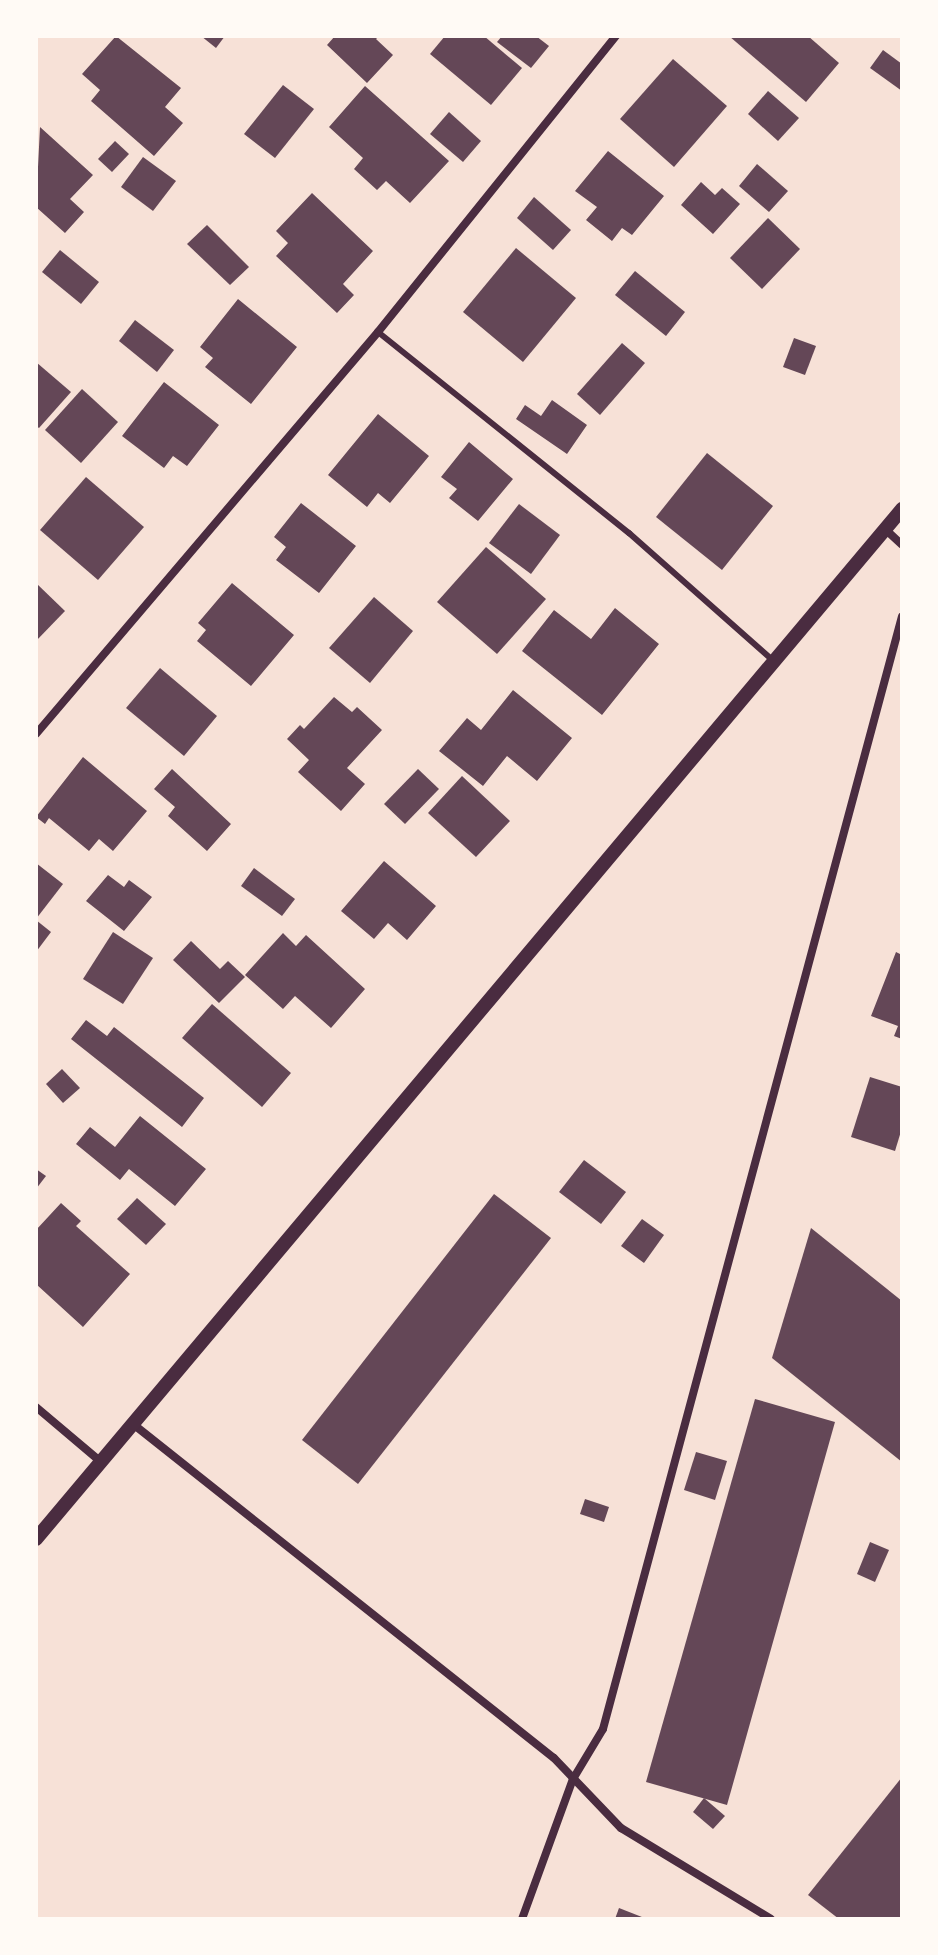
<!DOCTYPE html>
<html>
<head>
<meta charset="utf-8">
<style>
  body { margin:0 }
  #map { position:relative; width:938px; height:1955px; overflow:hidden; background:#f7e1d7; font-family:"Work Sans",sans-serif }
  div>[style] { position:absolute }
  .building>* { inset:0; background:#644757 }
  .service>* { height:6px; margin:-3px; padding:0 3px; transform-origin:3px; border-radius:3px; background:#4a2c40 }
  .minor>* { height:8px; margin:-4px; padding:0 4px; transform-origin:4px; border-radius:4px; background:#4a2c40 }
  .tertiary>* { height:14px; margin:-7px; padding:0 7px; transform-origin:7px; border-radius:7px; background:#4a2c40 }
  span { translate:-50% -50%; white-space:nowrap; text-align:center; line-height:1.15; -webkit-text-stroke:7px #fffaf5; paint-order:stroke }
  .frame { position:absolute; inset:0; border:38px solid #fffaf5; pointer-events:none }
</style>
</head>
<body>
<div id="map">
  <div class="building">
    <i style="clip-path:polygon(116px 36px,181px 88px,165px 107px,183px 123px,154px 156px,91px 101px,100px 90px,82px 74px)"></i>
    <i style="clip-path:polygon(201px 36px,225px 36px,216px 48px)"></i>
    <i style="clip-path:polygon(335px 36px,379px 36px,376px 39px,393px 55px,367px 83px,327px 45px)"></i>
    <i style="clip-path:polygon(445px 36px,484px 36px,522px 68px,491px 105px,430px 54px)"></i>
    <i style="clip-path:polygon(502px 36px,536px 36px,549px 46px,531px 68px,497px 42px)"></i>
    <i style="clip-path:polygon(729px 36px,808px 36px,839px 63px,806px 102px)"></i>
    <i style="clip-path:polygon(883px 50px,902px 64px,902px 91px,870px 68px)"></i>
    <i style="clip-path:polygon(673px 59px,727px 106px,674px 167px,620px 119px)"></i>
    <i style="clip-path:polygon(283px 85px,314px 109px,275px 158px,244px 134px)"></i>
    <i style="clip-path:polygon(365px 86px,449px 161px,410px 203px,386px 181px,377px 190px,354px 169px,363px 158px,329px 127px)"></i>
    <i style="clip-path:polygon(768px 91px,799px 118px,778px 141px,748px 114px)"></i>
    <i style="clip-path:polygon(449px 112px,481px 141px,463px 162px,430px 134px)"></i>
    <i style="clip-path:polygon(40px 127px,93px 175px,70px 199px,84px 212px,65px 233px,36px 207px)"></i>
    <i style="clip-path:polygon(115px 141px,129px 154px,112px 172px,98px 159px)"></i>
    <i style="clip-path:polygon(608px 151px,664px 196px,632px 235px,622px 228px,612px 241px,586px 220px,597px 207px,575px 191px)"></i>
    <i style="clip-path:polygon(143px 157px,176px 181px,153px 211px,121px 187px)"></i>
    <i style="clip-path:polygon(757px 164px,788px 191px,769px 212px,739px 186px)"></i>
    <i style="clip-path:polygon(701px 182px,715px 195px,722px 188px,740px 204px,713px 234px,681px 205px)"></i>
    <i style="clip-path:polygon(312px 193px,373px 251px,343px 284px,354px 295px,337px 313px,276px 256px,288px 243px,276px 231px)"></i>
    <i style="clip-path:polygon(534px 197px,571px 230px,553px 250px,517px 218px)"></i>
    <i style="clip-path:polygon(768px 218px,800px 249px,762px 289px,730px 258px)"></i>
    <i style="clip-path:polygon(207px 225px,249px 267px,230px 285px,187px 244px)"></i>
    <i style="clip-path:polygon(516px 248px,576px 298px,523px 362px,463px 312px)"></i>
    <i style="clip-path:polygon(60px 250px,99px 282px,81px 304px,42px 272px)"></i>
    <i style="clip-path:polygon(635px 271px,685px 312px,666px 336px,615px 295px)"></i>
    <i style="clip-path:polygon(238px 299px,297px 347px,251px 404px,205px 367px,213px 358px,200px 347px)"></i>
    <i style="clip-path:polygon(135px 320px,174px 350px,157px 372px,119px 341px)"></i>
    <i style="clip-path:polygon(794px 338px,816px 346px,805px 375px,783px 367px)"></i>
    <i style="clip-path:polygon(622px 343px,645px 363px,600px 415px,577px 394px)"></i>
    <i style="clip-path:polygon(36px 362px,71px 392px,39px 428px,36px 426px)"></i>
    <i style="clip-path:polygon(164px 382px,219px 425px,187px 466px,173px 456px,164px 468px,122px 436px)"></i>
    <i style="clip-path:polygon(82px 389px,118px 422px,81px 463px,45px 430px)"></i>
    <i style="clip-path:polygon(552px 400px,587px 425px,567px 454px,516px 419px,525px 405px,541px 416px)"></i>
    <i style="clip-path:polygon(378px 414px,429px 456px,390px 503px,378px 493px,367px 507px,328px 475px)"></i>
    <i style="clip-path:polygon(469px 442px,513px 479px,478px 521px,449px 498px,457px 489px,441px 477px)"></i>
    <i style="clip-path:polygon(707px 453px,773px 506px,722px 570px,656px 517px)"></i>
    <i style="clip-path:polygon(86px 477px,144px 527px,98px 580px,40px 530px)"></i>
    <i style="clip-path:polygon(301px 503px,356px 546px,319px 593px,276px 560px,286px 547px,274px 537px)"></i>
    <i style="clip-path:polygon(519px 504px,560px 535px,531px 574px,489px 543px)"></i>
    <i style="clip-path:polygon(486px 547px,546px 599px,497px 654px,437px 602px)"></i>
    <i style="clip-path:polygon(36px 583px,65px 611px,36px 641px)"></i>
    <i style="clip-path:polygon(232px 583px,294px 635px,251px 686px,197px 641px,206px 630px,198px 623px)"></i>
    <i style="clip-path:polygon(374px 597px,413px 631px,370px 683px,329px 648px)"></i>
    <i style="clip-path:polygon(615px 608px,659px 644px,602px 715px,522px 651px,554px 610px,591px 639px)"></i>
    <i style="clip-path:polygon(160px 668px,217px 716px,184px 756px,126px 708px)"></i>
    <i style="clip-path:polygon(513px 690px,572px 738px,537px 781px,507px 756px,483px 786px,439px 751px,467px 718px,481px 730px)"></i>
    <i style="clip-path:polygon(334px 697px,352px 712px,357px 707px,382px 730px,347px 768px,365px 784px,341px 811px,298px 772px,309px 760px,287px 739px,300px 725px,304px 729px)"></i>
    <i style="clip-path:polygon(83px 757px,147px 811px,113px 851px,99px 839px,89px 851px,49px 818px,45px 824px,36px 817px)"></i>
    <i style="clip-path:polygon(172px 769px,231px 824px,207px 851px,168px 816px,175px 807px,154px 789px)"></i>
    <i style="clip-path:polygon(418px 769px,439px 789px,405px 824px,384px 804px)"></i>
    <i style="clip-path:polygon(462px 776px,510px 821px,476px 857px,428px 813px)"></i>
    <i style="clip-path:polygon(384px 861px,436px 906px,407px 940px,388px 923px,374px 939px,341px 911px)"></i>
    <i style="clip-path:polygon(36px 863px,63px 884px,36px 919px)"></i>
    <i style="clip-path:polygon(254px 868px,295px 899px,282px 916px,241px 886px)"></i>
    <i style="clip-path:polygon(108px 875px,124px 887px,129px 880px,152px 897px,124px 931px,86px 901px)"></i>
    <i style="clip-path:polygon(36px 920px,51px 932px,36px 952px)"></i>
    <i style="clip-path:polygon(113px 932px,153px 958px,123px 1004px,83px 979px)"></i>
    <i style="clip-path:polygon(283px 933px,296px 946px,306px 935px,365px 989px,331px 1028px,295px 996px,283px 1009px,245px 975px)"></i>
    <i style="clip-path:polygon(191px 941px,220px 969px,228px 961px,245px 977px,219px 1003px,173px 960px)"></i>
    <i style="clip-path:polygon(896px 952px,902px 955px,902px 1039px,894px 1036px,898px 1026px,871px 1016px)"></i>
    <i style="clip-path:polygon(212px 1004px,291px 1073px,262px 1107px,182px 1038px)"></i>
    <i style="clip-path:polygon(86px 1020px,107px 1036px,114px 1027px,204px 1098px,182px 1127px,71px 1039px)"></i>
    <i style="clip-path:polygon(62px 1069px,80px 1088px,63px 1103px,46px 1084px)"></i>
    <i style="clip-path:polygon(870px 1077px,902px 1087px,902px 1128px,895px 1151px,851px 1137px)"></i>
    <i style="clip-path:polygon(140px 1116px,206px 1169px,175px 1206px,129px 1169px,120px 1180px,76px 1144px,90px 1127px,115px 1147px)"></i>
    <i style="clip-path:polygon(584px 1160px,626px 1192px,601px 1224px,559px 1192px)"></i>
    <i style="clip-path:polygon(36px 1169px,46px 1176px,36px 1189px)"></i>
    <i style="clip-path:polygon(494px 1194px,551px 1238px,358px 1484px,302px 1440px)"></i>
    <i style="clip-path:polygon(137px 1198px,166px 1224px,146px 1245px,117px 1219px)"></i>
    <i style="clip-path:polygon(61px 1203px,81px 1221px,76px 1226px,130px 1274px,83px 1327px,36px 1284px,36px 1230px)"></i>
    <i style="clip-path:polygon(642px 1219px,664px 1235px,644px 1263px,621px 1246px)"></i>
    <i style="clip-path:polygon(811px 1228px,902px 1301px,902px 1462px,772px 1358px)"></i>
    <i style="clip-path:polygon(755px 1399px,835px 1422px,727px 1805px,646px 1782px)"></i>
    <i style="clip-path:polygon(696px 1452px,727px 1461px,715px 1500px,684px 1490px)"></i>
    <i style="clip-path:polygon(585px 1499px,609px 1507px,604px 1522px,580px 1514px)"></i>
    <i style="clip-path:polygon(870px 1542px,889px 1550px,875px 1582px,857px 1574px)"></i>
    <i style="clip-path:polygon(902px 1777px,902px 1919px,839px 1919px,808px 1895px)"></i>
    <i style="clip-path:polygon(704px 1798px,725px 1816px,713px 1829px,693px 1812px)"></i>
    <i style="clip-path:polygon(619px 1908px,647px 1919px,615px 1919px)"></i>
  </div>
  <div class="service">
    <i style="left:378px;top:332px;width:322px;rotate:38.7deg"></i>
    <i style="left:629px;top:533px;width:195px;rotate:41.5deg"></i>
  </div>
  <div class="minor">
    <i style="left:885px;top:529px;width:23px;rotate:43deg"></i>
    <i style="left:36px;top:734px;width:528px;rotate:-49.61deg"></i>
    <i style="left:378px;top:332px;width:380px;rotate:-51.2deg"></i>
    <i style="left:36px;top:1407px;width:85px;rotate:40.2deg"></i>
    <i style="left:133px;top:1424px;width:537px;rotate:38.43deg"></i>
    <i style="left:554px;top:1758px;width:97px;rotate:46.3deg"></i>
    <i style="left:621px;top:1828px;width:175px;rotate:31.2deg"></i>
    <i style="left:522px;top:1919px;width:149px;rotate:-70deg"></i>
    <i style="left:573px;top:1779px;width:58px;rotate:-59deg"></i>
    <i style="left:603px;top:1729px;width:1152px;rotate:-74.96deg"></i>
  </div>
  <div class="tertiary">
    <i style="left:36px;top:1539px;width:1346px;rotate:-49.94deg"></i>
  </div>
  <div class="frame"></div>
</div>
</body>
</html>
